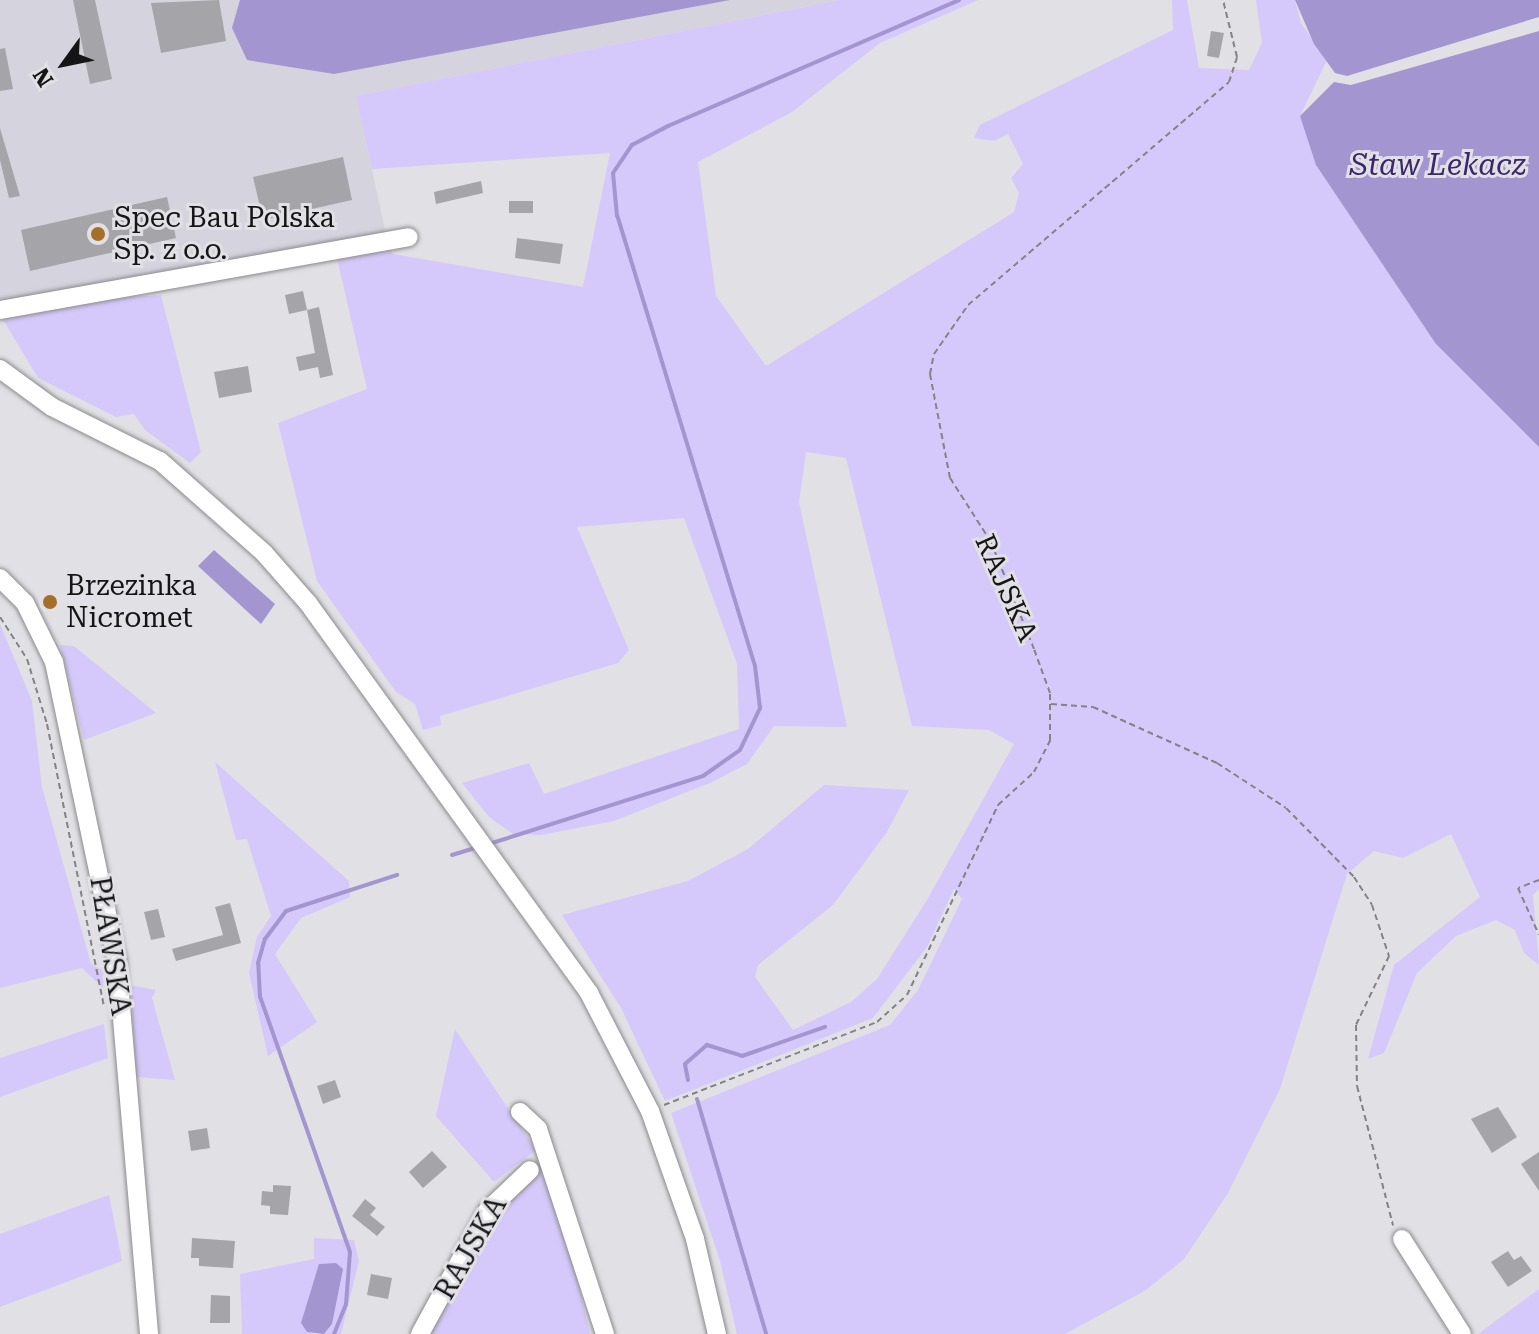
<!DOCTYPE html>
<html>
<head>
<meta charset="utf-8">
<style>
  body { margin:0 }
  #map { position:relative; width:1539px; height:1334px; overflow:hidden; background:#e1e1e5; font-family:"Roboto Serif",serif }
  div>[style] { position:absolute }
  .built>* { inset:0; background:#d5d3de }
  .green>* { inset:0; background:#d4c9fa }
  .water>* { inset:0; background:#a395d0 }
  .stream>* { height:4px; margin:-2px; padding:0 2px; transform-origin:2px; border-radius:2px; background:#a395d0 }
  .building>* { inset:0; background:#a5a5a9 }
  .path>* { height:2px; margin-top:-1px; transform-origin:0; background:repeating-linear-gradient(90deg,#838386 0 6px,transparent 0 10px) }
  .roads { filter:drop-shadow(0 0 2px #8b8a8e) drop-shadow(0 0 2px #8b8a8e) }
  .minor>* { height:18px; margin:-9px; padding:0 9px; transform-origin:9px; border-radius:9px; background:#fff }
  .dots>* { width:22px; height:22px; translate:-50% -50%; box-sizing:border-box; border:4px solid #e1e1e5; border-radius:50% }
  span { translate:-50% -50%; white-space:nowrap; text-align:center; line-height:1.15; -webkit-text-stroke:6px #e1e1e5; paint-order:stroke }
  .poi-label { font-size:28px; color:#151516 }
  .left { translate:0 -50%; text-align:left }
  .street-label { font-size:28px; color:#151516 }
  .water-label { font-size:30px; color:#3e266c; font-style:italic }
  .north { position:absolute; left:24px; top:24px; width:80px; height:80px; -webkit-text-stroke:6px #e1e1e5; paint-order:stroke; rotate:237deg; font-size:22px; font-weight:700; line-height:32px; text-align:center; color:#151516 }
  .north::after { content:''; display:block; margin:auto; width:28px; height:36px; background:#151516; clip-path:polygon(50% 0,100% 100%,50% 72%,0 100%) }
</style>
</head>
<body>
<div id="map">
  <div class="built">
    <i style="clip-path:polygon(0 0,840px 0,356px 96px,387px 239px,0 315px)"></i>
  </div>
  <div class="green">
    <i style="clip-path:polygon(840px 0,978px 0,880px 43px,792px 112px,698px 162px,716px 296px,766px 366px,1014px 212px,1019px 193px,1011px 178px,1023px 164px,1008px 134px,994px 141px,974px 138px,980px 125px,1173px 30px,1172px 0,1187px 0,1199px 68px,1249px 70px,1262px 43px,1256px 0,1295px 0,1301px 23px,1327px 60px,1300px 116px,1436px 344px,1539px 447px,1539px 889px,1533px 895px,1539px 965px,1524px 953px,1515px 930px,1496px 920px,1456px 936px,1417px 973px,1384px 1053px,1368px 1059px,1394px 965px,1480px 897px,1451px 834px,1403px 858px,1374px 851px,1347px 874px,1280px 1089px,1228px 1193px,1184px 1259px,1146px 1290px,1065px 1334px,737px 1334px,720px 1261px,671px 1113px,890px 1025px,918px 990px,962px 899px,954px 889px,927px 947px,873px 1018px,665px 1101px,621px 1008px,562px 915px,688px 881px,748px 849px,824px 785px,909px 790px,887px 832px,833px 905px,758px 965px,755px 977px,793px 1030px,851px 1002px,877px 979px,927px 900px,1014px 744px,989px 730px,912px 726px,846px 458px,806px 452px,799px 502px,847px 727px,774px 726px,747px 764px,712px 782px,614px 821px,541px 835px,513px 834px,489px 817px,462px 783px,529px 763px,544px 794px,739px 729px,737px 664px,684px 518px,577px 527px,629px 650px,618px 663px,440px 716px,441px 725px,423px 730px,415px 704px,396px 692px,317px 581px,278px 423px,367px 389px,337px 258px,390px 245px,393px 254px,583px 287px,610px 153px,372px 169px,356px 96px)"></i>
    <i style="clip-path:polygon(161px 295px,201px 452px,190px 463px,145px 430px,134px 414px,116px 417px,38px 378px,2px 318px,79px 300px)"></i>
    <i style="clip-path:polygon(0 624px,32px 701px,42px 787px,91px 964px,104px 971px,103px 988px,82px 968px,0 988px)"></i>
    <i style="clip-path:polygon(60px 645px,74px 646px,156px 713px,84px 740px)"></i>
    <i style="clip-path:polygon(215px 762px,349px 881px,350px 897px,301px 918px,275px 954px,317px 1022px,268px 1056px,249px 973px,257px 937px,271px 916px,247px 839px,236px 840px)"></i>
    <i style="clip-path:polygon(130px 985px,156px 990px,152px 998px,175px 1080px,136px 1077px)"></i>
    <i style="clip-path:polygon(104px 1024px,108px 1058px,0 1097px,0 1058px)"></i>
    <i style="clip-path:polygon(455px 1029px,536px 1150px,494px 1182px,436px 1116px)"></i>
    <i style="clip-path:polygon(543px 1168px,567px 1235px,590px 1334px,426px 1334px,468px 1251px,513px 1186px)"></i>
    <i style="clip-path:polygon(109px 1195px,122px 1261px,0 1307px,0 1234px)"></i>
    <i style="clip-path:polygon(314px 1238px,354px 1240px,359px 1261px,341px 1334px,324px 1334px,332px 1324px,316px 1275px,307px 1332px,315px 1334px,242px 1334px,240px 1274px,314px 1259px)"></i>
    <i style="clip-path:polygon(1539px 1289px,1539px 1334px,1478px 1334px)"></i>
  </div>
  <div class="water">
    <i style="clip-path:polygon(240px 0,730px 0,334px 74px,247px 60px,232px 28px)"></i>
    <i style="clip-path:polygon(1295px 0,1539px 0,1539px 17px,1347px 76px,1335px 73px,1314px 44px)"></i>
    <i style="clip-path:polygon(1539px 31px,1539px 447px,1436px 344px,1316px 165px,1300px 116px,1334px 82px,1351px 85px)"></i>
    <i style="clip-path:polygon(214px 550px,275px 604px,261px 624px,198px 566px)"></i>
    <i style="clip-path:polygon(336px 1263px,343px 1269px,332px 1324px,324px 1334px,307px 1332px,301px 1323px,319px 1264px)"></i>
  </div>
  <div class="stream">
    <i style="left:492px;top:843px;width:221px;rotate:-17.6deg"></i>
    <i style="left:703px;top:776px;width:45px;rotate:-35.1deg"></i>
    <i style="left:740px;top:750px;width:47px;rotate:-64.5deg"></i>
    <i style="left:760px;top:708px;width:42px;rotate:-96.8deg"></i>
    <i style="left:755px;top:666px;width:471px;rotate:-107deg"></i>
    <i style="left:617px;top:216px;width:43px;rotate:-95.3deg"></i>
    <i style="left:613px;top:173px;width:34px;rotate:-56deg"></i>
    <i style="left:632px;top:145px;width:41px;rotate:-27.8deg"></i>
    <i style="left:668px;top:126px;width:317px;rotate:-23.4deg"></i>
    <i style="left:452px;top:855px;width:24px;rotate:-17deg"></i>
    <i style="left:688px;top:1080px;width:16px;rotate:-101deg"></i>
    <i style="left:685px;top:1064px;width:29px;rotate:-41deg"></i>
    <i style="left:707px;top:1045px;width:37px;rotate:17deg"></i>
    <i style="left:742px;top:1056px;width:88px;rotate:-19.3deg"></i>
    <i style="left:697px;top:1099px;width:245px;rotate:73.6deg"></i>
    <i style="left:334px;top:1334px;width:32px;rotate:-68deg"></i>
    <i style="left:346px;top:1304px;width:52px;rotate:-85.6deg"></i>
    <i style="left:350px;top:1252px;width:270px;rotate:-109.4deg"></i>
    <i style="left:260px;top:997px;width:34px;rotate:-93deg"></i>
    <i style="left:258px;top:963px;width:25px;rotate:-74deg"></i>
    <i style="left:265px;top:939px;width:35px;rotate:-53deg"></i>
    <i style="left:286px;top:911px;width:117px;rotate:-18deg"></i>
  </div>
  <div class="building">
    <i style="clip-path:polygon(73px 0,95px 0,112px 79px,90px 84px)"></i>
    <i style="clip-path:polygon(219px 0,226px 41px,161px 53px,151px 3px)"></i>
    <i style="clip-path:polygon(1211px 31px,1224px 33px,1219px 58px,1207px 56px)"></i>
    <i style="clip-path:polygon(5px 48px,13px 89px,0 91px,0 49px)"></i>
    <i style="clip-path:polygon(0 128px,20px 196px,9px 198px,0 160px)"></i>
    <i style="clip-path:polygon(343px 157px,352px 200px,263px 220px,253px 177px)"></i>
    <i style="clip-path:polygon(481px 181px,483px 193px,436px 204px,434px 192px)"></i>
    <i style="clip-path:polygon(167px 197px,176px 238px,30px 271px,21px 230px)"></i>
    <i style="clip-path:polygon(509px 201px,533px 201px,533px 213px,509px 213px)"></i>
    <i style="clip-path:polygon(517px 238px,563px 244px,560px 264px,515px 258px)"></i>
    <i style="clip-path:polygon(303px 291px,307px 310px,289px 314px,285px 295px)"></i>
    <i style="clip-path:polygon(319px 307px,333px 375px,320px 378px,318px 367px,299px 371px,296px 357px,315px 353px,307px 310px)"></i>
    <i style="clip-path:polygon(248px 366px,252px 392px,219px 398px,214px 372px)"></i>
    <i style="clip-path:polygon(230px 903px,241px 943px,176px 961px,172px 949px,223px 935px,215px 907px)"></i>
    <i style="clip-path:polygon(158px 909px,165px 937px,151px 940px,144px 912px)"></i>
    <i style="clip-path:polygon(335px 1080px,341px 1097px,323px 1104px,317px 1086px)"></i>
    <i style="clip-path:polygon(1498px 1107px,1517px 1137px,1492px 1153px,1471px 1119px)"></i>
    <i style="clip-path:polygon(207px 1128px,210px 1148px,191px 1151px,188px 1131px)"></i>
    <i style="clip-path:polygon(432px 1151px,447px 1167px,423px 1188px,409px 1172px)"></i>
    <i style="clip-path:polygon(1539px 1152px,1539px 1191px,1521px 1164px)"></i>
    <i style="clip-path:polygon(273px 1185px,291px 1186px,288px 1215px,270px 1214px,270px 1206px,261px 1205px,262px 1191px,273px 1192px)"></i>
    <i style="clip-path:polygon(365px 1199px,376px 1208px,370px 1215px,385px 1227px,377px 1236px,352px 1216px)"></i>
    <i style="clip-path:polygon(192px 1238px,235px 1241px,233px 1268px,199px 1266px,199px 1258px,191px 1258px)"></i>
    <i style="clip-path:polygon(1508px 1251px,1514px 1260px,1521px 1256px,1532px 1271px,1508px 1287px,1491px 1262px)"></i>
    <i style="clip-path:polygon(371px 1274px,392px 1278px,388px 1299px,367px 1295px)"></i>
    <i style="clip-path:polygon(211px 1295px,230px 1296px,230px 1323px,210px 1323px)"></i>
  </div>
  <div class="path">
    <i style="left:0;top:617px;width:50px;rotate:57.3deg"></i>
    <i style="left:27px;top:659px;width:68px;rotate:72.9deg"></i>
    <i style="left:47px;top:724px;width:288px;rotate:78.6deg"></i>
    <i style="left:1051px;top:704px;width:42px;rotate:4.1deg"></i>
    <i style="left:1093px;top:707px;width:136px;rotate:24.3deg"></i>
    <i style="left:1217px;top:763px;width:82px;rotate:33.1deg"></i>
    <i style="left:1286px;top:808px;width:97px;rotate:45.4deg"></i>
    <i style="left:1354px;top:877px;width:33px;rotate:57deg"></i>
    <i style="left:1372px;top:905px;width:54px;rotate:71.6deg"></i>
    <i style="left:1389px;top:956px;width:76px;rotate:115.6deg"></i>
    <i style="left:1356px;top:1025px;width:61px;rotate:89.1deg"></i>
    <i style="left:1357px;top:1086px;width:144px;rotate:75.5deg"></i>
    <i style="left:1539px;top:880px;width:22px;rotate:159deg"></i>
    <i style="left:1518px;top:888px;width:51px;rotate:65.9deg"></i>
    <i style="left:664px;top:1105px;width:229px;rotate:-21.3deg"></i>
    <i style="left:877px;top:1022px;width:40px;rotate:-42deg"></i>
    <i style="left:907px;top:995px;width:211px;rotate:-64.4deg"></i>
    <i style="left:998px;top:805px;width:49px;rotate:-42.5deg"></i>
    <i style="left:1034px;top:772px;width:36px;rotate:-63deg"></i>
    <i style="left:1050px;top:740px;width:47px;rotate:-90deg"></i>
    <i style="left:1050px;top:693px;width:47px;rotate:-110deg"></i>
    <i style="left:1034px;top:649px;width:115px;rotate:-111.9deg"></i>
    <i style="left:991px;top:542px;width:76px;rotate:-122.6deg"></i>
    <i style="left:950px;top:478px;width:106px;rotate:-100.9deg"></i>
    <i style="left:930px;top:374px;width:20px;rotate:-79deg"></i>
    <i style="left:934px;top:354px;width:60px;rotate:-55.2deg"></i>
    <i style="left:968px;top:305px;width:343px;rotate:-40.5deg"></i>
    <i style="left:1229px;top:82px;width:26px;rotate:-72deg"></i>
    <i style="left:1237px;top:57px;width:59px;rotate:-103.8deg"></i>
  </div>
  <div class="roads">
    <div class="minor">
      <i style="left:0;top:310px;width:415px;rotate:-10.1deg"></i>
      <i style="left:0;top:369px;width:64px;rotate:36.2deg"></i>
      <i style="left:52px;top:407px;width:121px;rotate:26.6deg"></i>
      <i style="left:160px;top:461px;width:139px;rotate:41.5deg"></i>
      <i style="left:264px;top:553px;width:67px;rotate:48.7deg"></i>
      <i style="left:308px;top:603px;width:481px;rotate:54.2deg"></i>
      <i style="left:589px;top:993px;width:133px;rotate:62.7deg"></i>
      <i style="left:650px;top:1111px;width:136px;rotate:70.6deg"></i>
      <i style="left:695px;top:1239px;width:98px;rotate:77deg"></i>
      <i style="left:0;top:578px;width:35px;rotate:45deg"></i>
      <i style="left:25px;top:603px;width:66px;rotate:63.8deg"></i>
      <i style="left:54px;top:662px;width:305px;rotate:78.1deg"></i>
      <i style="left:117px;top:960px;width:375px;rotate:85.1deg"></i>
      <i style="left:520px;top:1112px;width:25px;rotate:43deg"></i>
      <i style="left:538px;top:1129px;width:216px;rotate:71.9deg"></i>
      <i style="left:1402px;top:1239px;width:112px;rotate:57.7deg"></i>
      <i style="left:420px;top:1334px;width:140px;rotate:-61.4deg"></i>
      <i style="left:487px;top:1211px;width:59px;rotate:-43.6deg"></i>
    </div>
  </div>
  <div class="dots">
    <i style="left:98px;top:234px;background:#a56f2a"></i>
    <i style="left:50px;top:602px;background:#a56f2a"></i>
  </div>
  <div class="poi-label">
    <span class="left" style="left:114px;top:234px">Spec Bau Polska<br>Sp. z o.o.</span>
    <span class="left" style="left:66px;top:602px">Brzezinka<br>Nicromet</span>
  </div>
  <div class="street-label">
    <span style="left:1006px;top:588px;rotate:66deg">RAJSKA</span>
    <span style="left:110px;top:946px;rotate:81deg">PŁAWSKA</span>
    <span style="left:471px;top:1248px;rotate:-60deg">RAJSKA</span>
  </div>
  <div class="water-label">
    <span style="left:1438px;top:165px">Staw Lekacz</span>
  </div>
  <div class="north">N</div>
</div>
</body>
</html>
